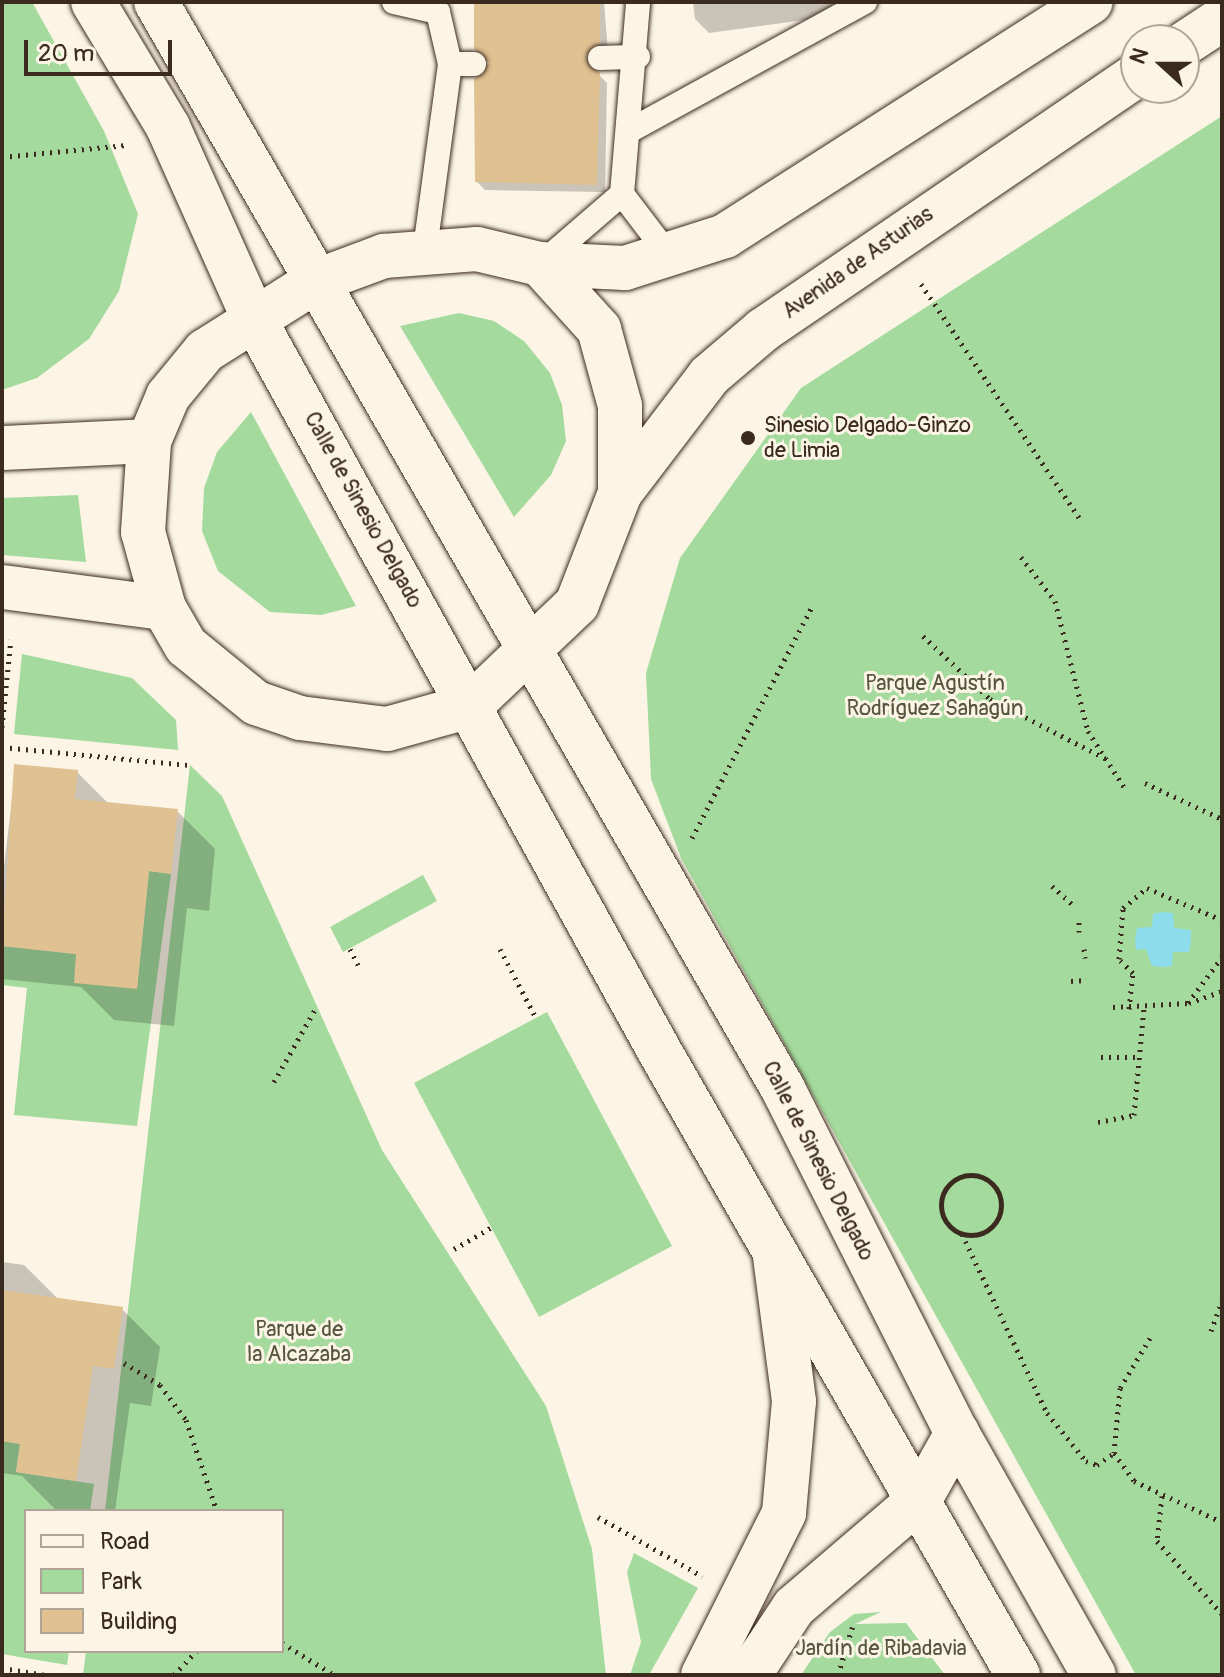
<!DOCTYPE html>
<html>
<head>
<meta charset="utf-8">
<style>
  body { margin:0 }
  #map { position:relative; width:1224px; height:1677px; overflow:hidden; background:#fcf5e5; font-family:Pangolin,sans-serif }
  div>[style] { position:absolute }
  .green>* { inset:0; background:#a4da9d }
  .water>* { inset:0; background:#8ddceb }
  .shadow>* { inset:0; background:#0003 }
  .building>* { inset:0; background:#dfc192 }
  .path>* { height:5px; margin-top:-2.5px; transform-origin:0; background:repeating-linear-gradient(90deg,#3b2a1e 0 2px,transparent 0 8px) }
  .path>.ring { margin:-2.5px; padding:0; box-sizing:content-box; background:none; border:5px solid #3b2a1e; border-radius:50% }
  .roads { filter:drop-shadow(0 0 2px #3b2a1e) drop-shadow(0 0 2px #3b2a1e) }
  .lane>* { height:24px; margin:-12px; padding:0 12px; transform-origin:12px; border-radius:12px; background:#fcf5e5 }
  .street>* { height:44px; margin:-22px; padding:0 22px; transform-origin:22px; border-radius:22px; background:#fcf5e5 }
  .secondary>* { height:44px; margin:-22px; padding:0 22px; transform-origin:22px; border-radius:22px; background:#fcf5e5 }
  .primary>* { height:44px; margin:-22px; padding:0 22px; transform-origin:22px; border-radius:22px; background:#fcf5e5 }
  .dots>* { width:22px; height:22px; translate:-50% -50%; box-sizing:border-box; border:4px solid #fcf5e5; border-radius:50% }
  span { translate:-50% -50%; white-space:nowrap; text-align:center; line-height:1.15; -webkit-text-stroke:6px #fcf5e5; paint-order:stroke }
  .street-label { font-size:22px; color:#3b2a1e }
  .poi-label { font-size:22px; color:#3b2a1e }
  .left { translate:0 -50%; text-align:left }
  .park-label { font-size:22px; color:#55563e }
  .frame { position:absolute; inset:0; border:4px solid #3b2a1e; pointer-events:none }
  .legend { position:absolute; left:24px; top:1509px; width:260px; height:144px; box-sizing:border-box; background:#fcf5e5; border:2px solid #afa495; margin:0; padding:10px 14px; list-style:none; font-size:24px; color:#3b2a1e }
  .legend li { display:flex; align-items:center; gap:16px; height:40px }
  .legend b { width:40px; border:2px solid #afa495 }
  .north { position:absolute; left:1120px; top:24px; width:80px; height:80px; box-sizing:border-box; background:#fcf5e5; border:2px solid #afa495; border-radius:50%; rotate:291deg; font-size:22px; font-weight:700; line-height:32px; text-align:center; color:#3b2a1e }
  .north::after { content:''; display:block; margin:auto; width:28px; height:36px; background:#3b2a1e; clip-path:polygon(50% 0,100% 100%,50% 72%,0 100%) }
  .scale { position:absolute; left:24px; top:40px; width:148px; height:36px; box-sizing:border-box; border:4px solid #3b2a1e; border-top:0; padding-left:10px; font-size:24px; line-height:28px; white-space:nowrap; color:#3b2a1e; -webkit-text-stroke:6px #fcf5e5; paint-order:stroke }
</style>
</head>
<body>
<div id="map">
  <div class="green">
    <i style="clip-path:polygon(2px 2px,32px 2px,104px 131px,138px 214px,119px 291px,89px 339px,37px 378px,2px 390px)"></i>
    <i style="clip-path:polygon(1222px 116px,1222px 1675px,1136px 1675px,681px 858px,651px 779px,646px 673px,680px 558px,801px 388px)"></i>
    <i style="clip-path:polygon(459px 313px,494px 321px,524px 341px,550px 373px,562px 405px,566px 441px,551px 475px,514px 517px,400px 326px)"></i>
    <i style="clip-path:polygon(251px 412px,356px 606px,321px 615px,270px 612px,218px 571px,202px 531px,204px 488px,217px 452px)"></i>
    <i style="clip-path:polygon(78px 495px,86px 562px,2px 555px,2px 498px)"></i>
    <i style="clip-path:polygon(22px 654px,132px 678px,176px 720px,178px 750px,14px 734px)"></i>
    <i style="clip-path:polygon(190px 765px,222px 796px,382px 1150px,546px 1406px,592px 1549px,606px 1675px,83px 1675px,86px 1651px,282px 1651px,282px 1511px,105px 1511px)"></i>
    <i style="clip-path:polygon(149px 871px,171px 874px,137px 1126px,14px 1115px,27px 988px,2px 985px,2px 946px,76px 954px,137px 988px)"></i>
    <i style="clip-path:polygon(423px 875px,437px 901px,343px 952px,330px 927px)"></i>
    <i style="clip-path:polygon(547px 1012px,672px 1246px,539px 1317px,414px 1083px)"></i>
    <i style="clip-path:polygon(2px 1441px,20px 1444px,16px 1472px,94px 1484px,90px 1511px,26px 1511px,26px 1651px,69px 1651px,67px 1665px,2px 1654px)"></i>
    <i style="clip-path:polygon(634px 1553px,698px 1588px,649px 1675px,630px 1675px,641px 1642px,627px 1572px)"></i>
    <i style="clip-path:polygon(881px 1612px,855px 1624px,906px 1623px,945px 1675px,801px 1675px,830px 1632px,854px 1614px)"></i>
  </div>
  <div class="water">
    <i style="clip-path:polygon(1163px 912px,1173px 913px,1174px 928px,1191px 930px,1191px 941px,1189px 952px,1173px 952px,1172px 966px,1162px 967px,1152px 966px,1146px 949px,1136px 950px,1135px 940px,1137px 928px,1152px 927px,1153px 914px)"></i>
  </div>
  <div class="shadow">
    <i style="clip-path:polygon(476px 2px,604px 2px,608px 52px,592px 68px,607px 83px,605px 192px,485px 190px,477px 182px,492px 63px)"></i>
    <i style="clip-path:polygon(693px 2px,832px 2px,834px 16px,709px 33px,695px 19px)"></i>
    <i style="clip-path:polygon(16px 766px,77px 772px,109px 804px,177px 811px,215px 849px,209px 911px,187px 908px,174px 1026px,114px 1020px,81px 987px,2px 979px,2px 883px)"></i>
    <i style="clip-path:polygon(2px 1262px,24px 1265px,59px 1300px,122px 1309px,160px 1347px,151px 1406px,130px 1403px,115px 1511px,56px 1510px,22px 1476px,2px 1473px)"></i>
  </div>
  <div class="building">
    <i style="clip-path:polygon(474px 2px,600px 2px,600px 43px,585px 58px,600px 73px,597px 185px,475px 182px,474px 79px,489px 63px,474px 49px)"></i>
    <i style="clip-path:polygon(14px 764px,78px 770px,75px 799px,178px 809px,171px 874px,149px 871px,137px 989px,74px 983px,76px 954px,2px 946px)"></i>
    <i style="clip-path:polygon(2px 1290px,123px 1307px,114px 1369px,93px 1366px,76px 1481px,16px 1472px,20px 1444px,2px 1441px)"></i>
  </div>
  <div class="path">
    <i style="left:2px;top:157px;width:125px;rotate:-5.5deg"></i>
    <i style="left:921px;top:284px;width:282px;rotate:55.9deg"></i>
    <i style="left:1021px;top:557px;width:56px;rotate:52.3deg"></i>
    <i style="left:1055px;top:601px;width:134px;rotate:75.8deg"></i>
    <i style="left:1088px;top:731px;width:67px;rotate:57.3deg"></i>
    <i style="left:923px;top:636px;width:92px;rotate:43.2deg"></i>
    <i style="left:990px;top:699px;width:131px;rotate:27.3deg"></i>
    <i style="left:2px;top:727px;width:88px;rotate:-84.2deg"></i>
    <i style="left:2px;top:747px;width:189px;rotate:5.5deg"></i>
    <i style="left:1145px;top:783px;width:85px;rotate:25.1deg"></i>
    <i style="left:692px;top:838px;width:263px;rotate:-62.6deg"></i>
    <i style="left:1052px;top:886px;width:28px;rotate:42deg"></i>
    <i style="left:1079px;top:932px;width:14px;rotate:-90deg"></i>
    <i style="left:350px;top:949px;width:18px;rotate:63deg"></i>
    <i style="left:500px;top:949px;width:78px;rotate:62.4deg"></i>
    <i style="left:1084px;top:949px;width:9px;rotate:84deg"></i>
    <i style="left:1071px;top:981px;width:15px;rotate:-4deg"></i>
    <i style="left:1189px;top:1003px;width:35px;rotate:-20deg"></i>
    <i style="left:1113px;top:1007px;width:75px;rotate:-3.1deg"></i>
    <i style="left:1188px;top:1003px;width:57px;rotate:-53.5deg"></i>
    <i style="left:1129px;top:1009px;width:36px;rotate:-84deg"></i>
    <i style="left:1133px;top:973px;width:20px;rotate:-135deg"></i>
    <i style="left:1119px;top:959px;width:51px;rotate:-85.5deg"></i>
    <i style="left:1123px;top:908px;width:31px;rotate:-40deg"></i>
    <i style="left:1147px;top:888px;width:82px;rotate:23.1deg"></i>
    <i style="left:1101px;top:1057px;width:39px"></i>
    <i style="left:274px;top:1082px;width:87px;rotate:-60.5deg"></i>
    <i style="left:1098px;top:1122px;width:37px;rotate:-11deg"></i>
    <i style="left:1134px;top:1115px;width:108px;rotate:-84.7deg"></i>
    <i class="ring" style="left:941px;top:1175px;width:55px;height:55px"></i>
    <i style="left:962px;top:1234px;width:198px;rotate:64.6deg"></i>
    <i style="left:1047px;top:1413px;width:62px;rotate:50.9deg"></i>
    <i style="left:1086px;top:1461px;width:12px;rotate:20deg"></i>
    <i style="left:1097px;top:1465px;width:21px;rotate:-35deg"></i>
    <i style="left:454px;top:1249px;width:44px;rotate:-30.1deg"></i>
    <i style="left:1211px;top:1331px;width:32px;rotate:-70deg"></i>
    <i style="left:1150px;top:1338px;width:58px;rotate:121deg"></i>
    <i style="left:1120px;top:1388px;width:65px;rotate:95.3deg"></i>
    <i style="left:1114px;top:1453px;width:34px;rotate:54deg"></i>
    <i style="left:1134px;top:1481px;width:97px;rotate:25deg"></i>
    <i style="left:124px;top:1363px;width:42px;rotate:31.4deg"></i>
    <i style="left:160px;top:1385px;width:44px;rotate:53.4deg"></i>
    <i style="left:186px;top:1420px;width:96px;rotate:71.2deg"></i>
    <i style="left:1162px;top:1496px;width:45px;rotate:96.3deg"></i>
    <i style="left:1157px;top:1541px;width:98px;rotate:48.3deg"></i>
    <i style="left:598px;top:1517px;width:120px;rotate:29.6deg"></i>
    <i style="left:282px;top:1643px;width:61px;rotate:31.6deg"></i>
    <i style="left:2px;top:1668px;width:44px;rotate:9.2deg"></i>
    <i style="left:174px;top:1675px;width:33px;rotate:-47deg"></i>
    <i style="left:838px;top:1675px;width:55px;rotate:-73.2deg"></i>
  </div>
  <div class="roads">
    <div class="lane">
      <i style="left:394px;top:2px;width:45px;rotate:12.8deg"></i>
      <i style="left:438px;top:12px;width:53px;rotate:77deg"></i>
      <i style="left:450px;top:64px;width:187px;rotate:97.7deg"></i>
      <i style="left:600px;top:58px;width:38px;rotate:-2deg"></i>
      <i style="left:450px;top:64px;width:24px"></i>
      <i style="left:631px;top:130px;width:267px;rotate:-28.7deg"></i>
      <i style="left:622px;top:194px;width:79px;rotate:52.7deg"></i>
      <i style="left:542px;top:263px;width:106px;rotate:-40.8deg"></i>
      <i style="left:622px;top:194px;width:193px;rotate:-85.2deg"></i>
    </div>
    <div class="street">
      <i style="left:703px;top:1675px;width:181px;rotate:-63.4deg"></i>
      <i style="left:784px;top:1513px;width:112px;rotate:-84.9deg"></i>
      <i style="left:794px;top:1401px;width:146px;rotate:-97.5deg"></i>
      <i style="left:749px;top:1675px;width:82px;rotate:-56.5deg"></i>
      <i style="left:794px;top:1607px;width:166px;rotate:-40.6deg"></i>
      <i style="left:920px;top:1499px;width:76px;rotate:-60.7deg"></i>
    </div>
    <div class="secondary">
      <i style="left:1184px;top:44px;width:45px;rotate:-33.3deg"></i>
      <i style="left:540px;top:264px;width:88px;rotate:47.8deg"></i>
      <i style="left:599px;top:329px;width:80px;rotate:74.7deg"></i>
      <i style="left:620px;top:406px;width:87px;rotate:90deg"></i>
      <i style="left:620px;top:493px;width:119px;rotate:111.2deg"></i>
      <i style="left:577px;top:604px;width:148px;rotate:136.4deg"></i>
      <i style="left:470px;top:706px;width:86px;rotate:164.5deg"></i>
      <i style="left:387px;top:729px;width:88px;rotate:-172.8deg"></i>
      <i style="left:300px;top:718px;width:46px;rotate:-161.2deg"></i>
      <i style="left:256px;top:703px;width:90px;rotate:-140.8deg"></i>
      <i style="left:186px;top:646px;width:44px;rotate:-120.1deg"></i>
      <i style="left:164px;top:608px;width:79px;rotate:-105.4deg"></i>
      <i style="left:143px;top:532px;width:91px;rotate:-86.2deg"></i>
      <i style="left:149px;top:441px;width:49px;rotate:-67.1deg"></i>
      <i style="left:168px;top:396px;width:58px;rotate:-50.6deg"></i>
      <i style="left:205px;top:351px;width:129px;rotate:-32.3deg"></i>
      <i style="left:314px;top:282px;width:75px;rotate:-20.4deg"></i>
      <i style="left:384px;top:256px;width:93px;rotate:-4.3deg"></i>
      <i style="left:477px;top:249px;width:65px;rotate:13.4deg"></i>
      <i style="left:540px;top:264px;width:85px;rotate:2.7deg"></i>
      <i style="left:625px;top:268px;width:105px;rotate:-17.7deg"></i>
      <i style="left:725px;top:236px;width:434px;rotate:-32.6deg"></i>
      <i style="left:2px;top:448px;width:147px;rotate:-2.7deg"></i>
      <i style="left:620px;top:493px;width:147px;rotate:-52.7deg"></i>
      <i style="left:709px;top:376px;width:71px;rotate:-40.4deg"></i>
      <i style="left:763px;top:330px;width:451px;rotate:-34.3deg"></i>
      <i style="left:2px;top:587px;width:163px;rotate:7.4deg"></i>
    </div>
    <div class="primary">
      <i style="left:93px;top:2px;width:146px;rotate:59deg"></i>
      <i style="left:168px;top:127px;width:208px;rotate:65.9deg"></i>
      <i style="left:253px;top:317px;width:840px;rotate:61.02deg"></i>
      <i style="left:660px;top:1052px;width:719px;rotate:60.12deg"></i>
      <i style="left:156px;top:2px;width:1255px;rotate:60.02deg"></i>
      <i style="left:783px;top:1089px;width:386px;rotate:63.2deg"></i>
      <i style="left:957px;top:1433px;width:278px;rotate:60.5deg"></i>
    </div>
  </div>
  <div class="dots">
    <i style="left:748px;top:438px;background:#3b2a1e"></i>
  </div>
  <div class="street-label">
    <span style="left:858px;top:263px;rotate:-35deg">Avenida de Asturias</span>
    <span style="left:363px;top:510px;rotate:61deg">Calle de Sinesio Delgado</span>
    <span style="left:818px;top:1161px;rotate:63deg">Calle de Sinesio Delgado</span>
  </div>
  <div class="poi-label">
    <span class="left" style="left:764px;top:438px">Sinesio Delgado-Ginzo<br>de Limia</span>
  </div>
  <div class="park-label">
    <span style="left:935px;top:696px">Parque Agustín<br>Rodríguez Sahagún</span>
    <span style="left:299px;top:1342px">Parque de<br>la Alcazaba</span>
    <span style="left:881px;top:1649px">Jardín de Ribadavia</span>
  </div>
  <div class="frame"></div>
  <ul class="legend">
  <li><b style="height:10px;background:#fcf5e5"></b>Road</li>
  <li><b style="height:22px;background:#a4da9d"></b>Park</li>
  <li><b style="height:22px;background:#dfc192"></b>Building</li>
  </ul>
  <div class="north">N</div>
  <div class="scale">20 m</div>
</div>
</body>
</html>
